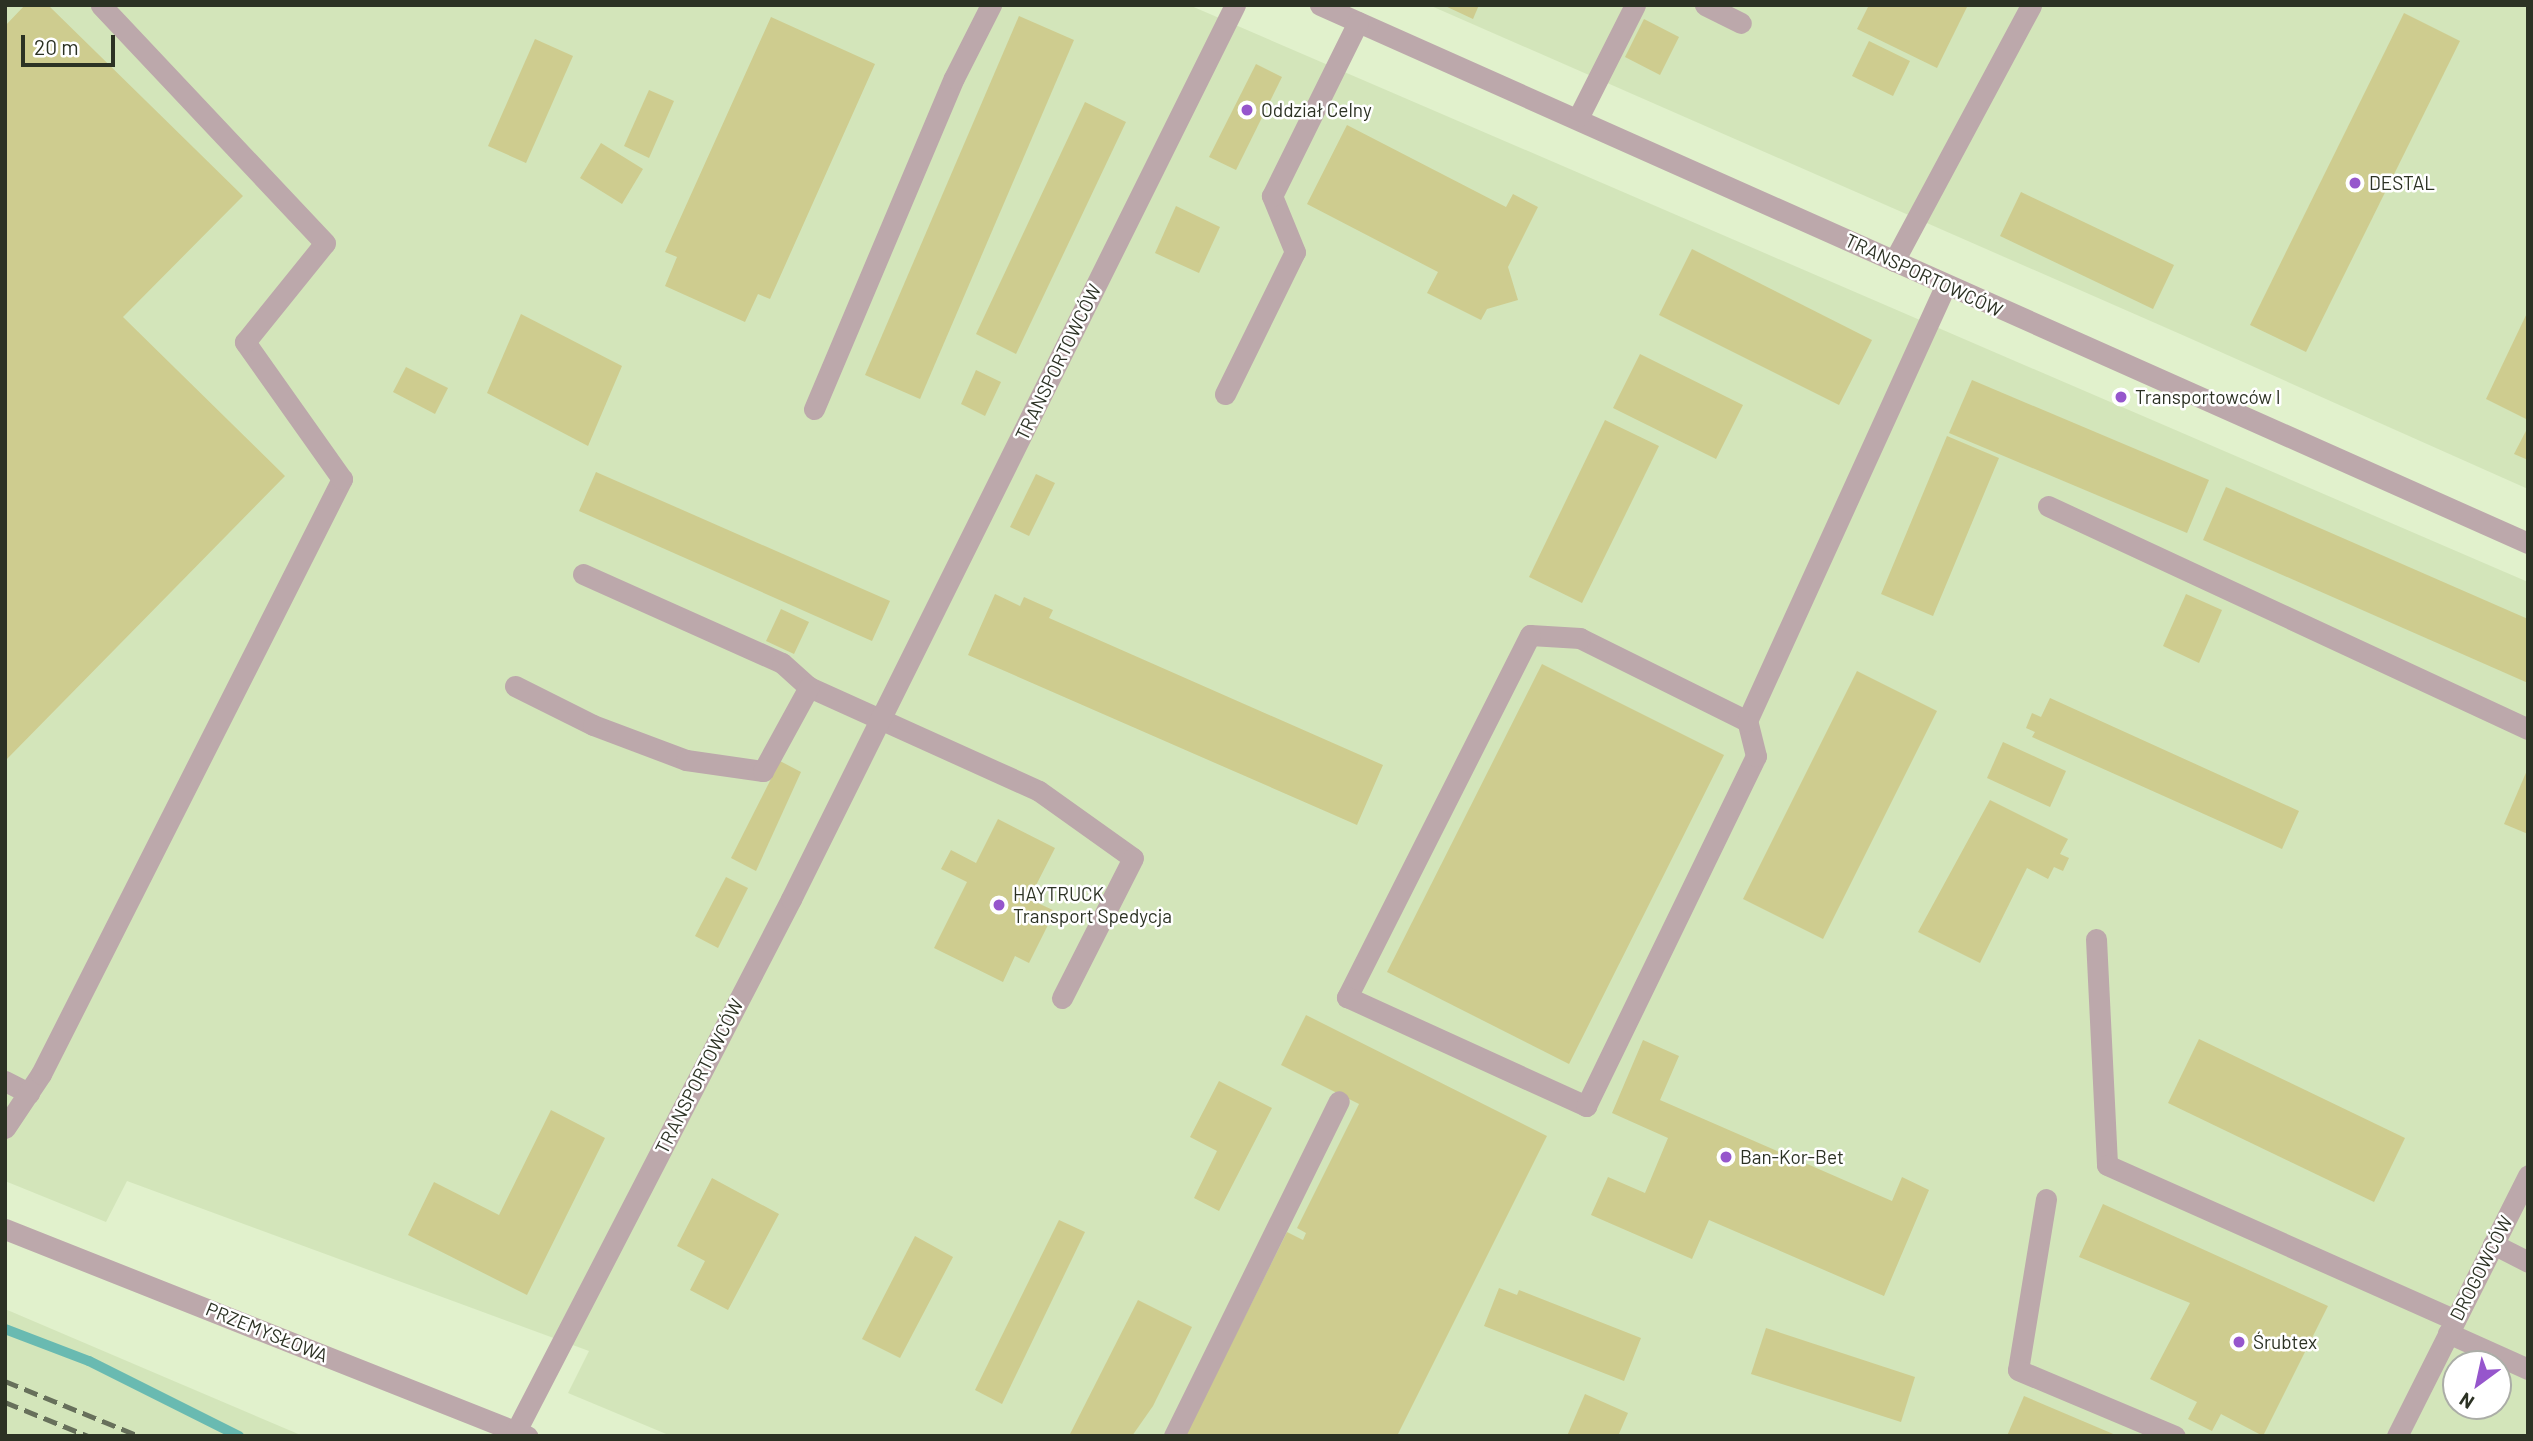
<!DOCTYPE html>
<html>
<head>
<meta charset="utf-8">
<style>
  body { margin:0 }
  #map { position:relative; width:2533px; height:1441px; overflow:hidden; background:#e1f1cc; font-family:Barlow,sans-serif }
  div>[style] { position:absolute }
  .built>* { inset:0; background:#d3e5ba }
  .stream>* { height:10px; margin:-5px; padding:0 5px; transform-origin:5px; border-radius:5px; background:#69bab1 }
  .building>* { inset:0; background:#cecc8f }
  .minor>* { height:21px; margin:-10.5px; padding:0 10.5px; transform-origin:10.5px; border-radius:10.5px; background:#bca8ab }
  .rail>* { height:5px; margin-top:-2.5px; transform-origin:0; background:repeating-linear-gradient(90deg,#67705b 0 14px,transparent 0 21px) }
  .dots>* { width:19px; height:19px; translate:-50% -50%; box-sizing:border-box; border:4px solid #fff; border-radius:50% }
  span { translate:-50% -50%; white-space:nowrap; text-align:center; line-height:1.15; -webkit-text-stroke:5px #fff; paint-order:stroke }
  .poi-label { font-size:19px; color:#2c3224 }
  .left { translate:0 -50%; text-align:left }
  .street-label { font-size:19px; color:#2c3224 }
  .frame { position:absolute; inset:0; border:7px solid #2c3224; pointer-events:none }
  .north { position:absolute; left:2442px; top:1350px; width:70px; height:70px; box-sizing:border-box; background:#fff; border:2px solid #abada7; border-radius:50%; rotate:213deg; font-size:19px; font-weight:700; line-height:28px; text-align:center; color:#2c3224 }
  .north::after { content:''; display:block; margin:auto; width:24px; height:32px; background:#9656cc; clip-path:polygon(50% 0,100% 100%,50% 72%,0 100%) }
  .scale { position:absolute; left:21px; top:35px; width:94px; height:32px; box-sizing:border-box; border:4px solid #2c3224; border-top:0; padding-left:9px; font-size:21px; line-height:24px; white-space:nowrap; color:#2c3224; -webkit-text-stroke:5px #fff; paint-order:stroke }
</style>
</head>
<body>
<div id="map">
  <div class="built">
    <i style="clip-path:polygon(evenodd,5px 5px,1189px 5px,2528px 582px,2528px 1436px,671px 1436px,568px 1393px,589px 1351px,127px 1181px,106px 1222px,5px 1181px,5px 5px,2456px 1364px,2498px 1364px,2498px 1406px,2456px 1406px,2456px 1364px)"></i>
    <i style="clip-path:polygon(1429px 5px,2528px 5px,2528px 489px,2187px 337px)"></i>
    <i style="clip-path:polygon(5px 1309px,162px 1376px,303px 1436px,5px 1436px)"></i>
  </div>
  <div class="stream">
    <i style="left:5px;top:1329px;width:90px;rotate:20.9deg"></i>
    <i style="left:89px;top:1361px;width:168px;rotate:26.6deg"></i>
  </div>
  <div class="building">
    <i style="clip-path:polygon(25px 5px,48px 5px,243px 196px,123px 317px,285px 476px,5px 761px,5px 26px)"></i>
    <i style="clip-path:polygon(1443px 5px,1479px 5px,1473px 19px)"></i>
    <i style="clip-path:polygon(1869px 5px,1968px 5px,1937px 68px,1857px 29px)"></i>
    <i style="clip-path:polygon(2404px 13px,2460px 41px,2306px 352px,2250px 325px)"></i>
    <i style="clip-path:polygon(1019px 16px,1074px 40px,920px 399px,865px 375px)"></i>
    <i style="clip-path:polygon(771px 17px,875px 64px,770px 299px,758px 294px,745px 322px,665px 286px,677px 257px,665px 252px)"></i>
    <i style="clip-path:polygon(1644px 19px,1679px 37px,1660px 75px,1625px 57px)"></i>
    <i style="clip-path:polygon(535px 39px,573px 56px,526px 163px,488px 146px)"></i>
    <i style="clip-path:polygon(1869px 41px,1910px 61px,1893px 96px,1852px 76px)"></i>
    <i style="clip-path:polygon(1256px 64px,1282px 77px,1236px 170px,1209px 157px)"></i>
    <i style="clip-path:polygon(649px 90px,674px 101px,649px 158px,624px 146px)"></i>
    <i style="clip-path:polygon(1085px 102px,1126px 122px,1016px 354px,976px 334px)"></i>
    <i style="clip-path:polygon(1347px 125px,1506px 207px,1513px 194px,1538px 207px,1508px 267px,1518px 300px,1487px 309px,1481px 320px,1427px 293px,1438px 272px,1307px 204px)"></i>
    <i style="clip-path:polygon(601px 143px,643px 169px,622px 204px,580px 178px)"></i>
    <i style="clip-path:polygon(2021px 192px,2174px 265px,2153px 309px,2000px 236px)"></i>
    <i style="clip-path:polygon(1176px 206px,1220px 227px,1199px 273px,1155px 253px)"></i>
    <i style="clip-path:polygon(1692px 249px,1872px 340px,1839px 405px,1659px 315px)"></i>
    <i style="clip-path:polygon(2528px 311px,2528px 420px,2486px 399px)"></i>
    <i style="clip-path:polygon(521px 314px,622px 366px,588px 446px,487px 393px)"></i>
    <i style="clip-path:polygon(1640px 354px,1743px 405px,1716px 459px,1613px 408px)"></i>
    <i style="clip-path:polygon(406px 367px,448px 388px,435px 414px,393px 392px)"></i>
    <i style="clip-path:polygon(976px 370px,1001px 382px,985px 416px,961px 404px)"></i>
    <i style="clip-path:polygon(1972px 380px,2209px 480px,2187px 533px,1949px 433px)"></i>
    <i style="clip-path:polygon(1605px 420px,1659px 446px,1582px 603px,1529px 577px)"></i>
    <i style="clip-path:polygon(2528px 427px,2528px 460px,2514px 454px)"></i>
    <i style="clip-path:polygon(1947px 436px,1999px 458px,1933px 616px,1881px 594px)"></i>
    <i style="clip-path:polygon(596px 472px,890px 601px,872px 641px,579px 511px)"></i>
    <i style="clip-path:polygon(1036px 474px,1055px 483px,1029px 536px,1010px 527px)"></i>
    <i style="clip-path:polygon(2226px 487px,2528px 619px,2528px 683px,2203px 540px)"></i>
    <i style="clip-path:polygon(995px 594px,1020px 606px,1024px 597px,1053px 610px,1049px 618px,1383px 765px,1357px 825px,968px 655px)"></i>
    <i style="clip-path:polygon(2186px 594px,2222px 610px,2199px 663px,2163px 646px)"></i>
    <i style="clip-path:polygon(781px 609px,809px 622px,794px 654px,766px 641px)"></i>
    <i style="clip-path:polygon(1542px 664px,1724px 755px,1569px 1064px,1387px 972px)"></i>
    <i style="clip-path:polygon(1857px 671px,1937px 711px,1823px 939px,1743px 899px)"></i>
    <i style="clip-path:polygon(2050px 698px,2299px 811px,2282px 849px,2032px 737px,2035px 732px,2026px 728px,2032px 713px,2041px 717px)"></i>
    <i style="clip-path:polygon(2003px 742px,2066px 771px,2050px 807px,1987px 778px)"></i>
    <i style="clip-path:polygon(780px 761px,801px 772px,756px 871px,731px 858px)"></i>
    <i style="clip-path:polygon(2528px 768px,2528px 834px,2504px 824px)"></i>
    <i style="clip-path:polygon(1990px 800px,2068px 839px,2060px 854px,2069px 858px,2063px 871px,2054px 867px,2048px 879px,2027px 868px,1980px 963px,1918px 932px)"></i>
    <i style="clip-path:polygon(998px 819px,1055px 848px,1029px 899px,1055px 911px,1029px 963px,1015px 956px,1003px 982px,934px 948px,967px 882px,941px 869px,951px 850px,976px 863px)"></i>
    <i style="clip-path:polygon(726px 877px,748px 888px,718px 948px,695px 936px)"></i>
    <i style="clip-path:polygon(1306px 1015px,1547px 1136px,1397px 1436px,1185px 1436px,1221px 1354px,1225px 1356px,1287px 1232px,1303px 1240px,1306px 1233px,1297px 1228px,1359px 1104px,1281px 1065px)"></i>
    <i style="clip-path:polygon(2199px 1039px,2405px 1138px,2374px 1202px,2168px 1103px)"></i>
    <i style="clip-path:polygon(1643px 1040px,1679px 1056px,1660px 1100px,1892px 1201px,1902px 1177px,1929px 1190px,1884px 1296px,1709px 1220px,1692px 1259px,1591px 1215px,1608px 1177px,1645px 1193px,1668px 1138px,1612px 1113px)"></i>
    <i style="clip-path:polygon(1219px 1081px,1272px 1108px,1219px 1211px,1194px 1198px,1217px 1151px,1190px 1137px)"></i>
    <i style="clip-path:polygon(551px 1110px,605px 1138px,527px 1295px,408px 1235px,434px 1182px,499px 1215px)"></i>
    <i style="clip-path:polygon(712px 1178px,779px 1214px,728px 1310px,690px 1290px,705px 1261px,677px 1246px)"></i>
    <i style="clip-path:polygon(2103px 1204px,2328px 1306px,2263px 1436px,2221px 1414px,2212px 1431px,2188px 1419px,2197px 1402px,2150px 1379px,2190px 1303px,2079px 1257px)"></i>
    <i style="clip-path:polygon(1059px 1220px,1085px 1232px,1002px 1404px,975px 1390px)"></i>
    <i style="clip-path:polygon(915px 1236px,953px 1257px,900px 1358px,862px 1339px)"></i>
    <i style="clip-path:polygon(1499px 1288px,1517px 1295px,1519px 1290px,1641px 1338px,1624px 1381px,1484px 1326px)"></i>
    <i style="clip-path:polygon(1138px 1300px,1192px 1327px,1153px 1406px,1132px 1436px,1069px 1436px)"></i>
    <i style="clip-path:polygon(1766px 1328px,1915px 1377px,1901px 1422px,1751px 1374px)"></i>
    <i style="clip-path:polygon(1585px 1394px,1628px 1413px,1618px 1436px,1567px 1436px)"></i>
    <i style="clip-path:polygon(2024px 1396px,2118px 1436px,2007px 1436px)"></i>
  </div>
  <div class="minor">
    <i style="left:1320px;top:5px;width:1322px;rotate:24.01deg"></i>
    <i style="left:1705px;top:5px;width:40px;rotate:26.6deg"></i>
    <i style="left:1579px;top:116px;width:124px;rotate:-63.2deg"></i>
    <i style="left:1894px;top:261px;width:290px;rotate:-61.8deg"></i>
    <i style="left:1225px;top:394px;width:158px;rotate:-63.8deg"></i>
    <i style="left:1295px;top:252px;width:61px;rotate:-112.3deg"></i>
    <i style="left:1272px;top:196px;width:194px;rotate:-63.7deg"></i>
    <i style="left:814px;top:409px;width:359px;rotate:-67.1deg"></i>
    <i style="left:954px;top:78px;width:82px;rotate:-63.1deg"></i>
    <i style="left:2048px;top:506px;width:529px;rotate:24.92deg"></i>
    <i style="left:583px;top:574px;width:218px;rotate:24.1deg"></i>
    <i style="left:782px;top:663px;width:36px;rotate:42deg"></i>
    <i style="left:809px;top:687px;width:252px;rotate:24.3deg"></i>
    <i style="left:1039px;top:791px;width:115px;rotate:35.5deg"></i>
    <i style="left:1133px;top:858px;width:157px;rotate:116.9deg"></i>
    <i style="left:515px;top:686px;width:87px;rotate:26.6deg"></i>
    <i style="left:593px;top:725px;width:99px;rotate:20.6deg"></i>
    <i style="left:686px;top:760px;width:78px;rotate:8.1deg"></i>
    <i style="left:763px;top:771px;width:96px;rotate:-61.3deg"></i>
    <i style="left:1747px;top:721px;width:186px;rotate:-153.6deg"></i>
    <i style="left:1580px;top:638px;width:50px;rotate:-176.6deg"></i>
    <i style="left:1530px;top:635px;width:406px;rotate:116.8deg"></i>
    <i style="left:1347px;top:997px;width:263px;rotate:24.5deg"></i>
    <i style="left:1586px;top:1106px;width:389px;rotate:-64.1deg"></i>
    <i style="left:1756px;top:756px;width:36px;rotate:-104deg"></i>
    <i style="left:1747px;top:721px;width:479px;rotate:-65.5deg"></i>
    <i style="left:2096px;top:939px;width:226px;rotate:87.2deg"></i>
    <i style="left:2107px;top:1165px;width:381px;rotate:24deg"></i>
    <i style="left:5px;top:1081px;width:27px;rotate:27deg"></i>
    <i style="left:5px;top:1128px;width:65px;rotate:-56.3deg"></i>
    <i style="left:41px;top:1074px;width:667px;rotate:-63.17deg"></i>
    <i style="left:342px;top:479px;width:168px;rotate:-125.3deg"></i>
    <i style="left:245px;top:342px;width:127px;rotate:-51.1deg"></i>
    <i style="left:325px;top:243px;width:327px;rotate:-133.3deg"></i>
    <i style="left:2046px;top:1199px;width:173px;rotate:99.3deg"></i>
    <i style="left:2018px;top:1370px;width:170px;rotate:22.8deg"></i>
    <i style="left:5px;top:1229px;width:562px;rotate:21.63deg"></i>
    <i style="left:2493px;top:1244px;width:39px;rotate:27deg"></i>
    <i style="left:2448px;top:1333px;width:88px;rotate:24.2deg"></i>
    <i style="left:516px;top:1431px;width:599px;rotate:-62.66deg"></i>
    <i style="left:791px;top:899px;width:998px;rotate:-63.59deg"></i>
    <i style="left:1174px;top:1436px;width:373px;rotate:-63.8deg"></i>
    <i style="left:2397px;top:1436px;width:292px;rotate:-63.3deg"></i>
  </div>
  <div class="rail">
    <i style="left:5px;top:1381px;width:145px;rotate:22.3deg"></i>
    <i style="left:5px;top:1402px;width:90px;rotate:22.3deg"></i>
  </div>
  <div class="dots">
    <i style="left:1247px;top:110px;background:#9656cc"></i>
    <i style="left:2355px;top:183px;background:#9656cc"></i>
    <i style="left:2121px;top:397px;background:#9656cc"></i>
    <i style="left:999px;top:905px;background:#9656cc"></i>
    <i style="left:1726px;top:1157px;background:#9656cc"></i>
    <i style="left:2239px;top:1342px;background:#9656cc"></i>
  </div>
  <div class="poi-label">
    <span class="left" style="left:1261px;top:110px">Oddział Celny</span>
    <span class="left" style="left:2369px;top:183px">DESTAL</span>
    <span class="left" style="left:2135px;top:397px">Transportowców I</span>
    <span class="left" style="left:1013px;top:905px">HAYTRUCK<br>Transport Spedycja</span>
    <span class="left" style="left:1740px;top:1157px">Ban-Kor-Bet</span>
    <span class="left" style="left:2253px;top:1342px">Śrubtex</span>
  </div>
  <div class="street-label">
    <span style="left:1924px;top:275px;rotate:25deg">TRANSPORTOWCÓW</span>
    <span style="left:1058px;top:362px;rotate:-64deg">TRANSPORTOWCÓW</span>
    <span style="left:699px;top:1076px;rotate:-63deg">TRANSPORTOWCÓW</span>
    <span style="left:2481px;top:1268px;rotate:-63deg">DROGOWCÓW</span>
    <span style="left:267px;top:1332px;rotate:22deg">PRZEMYSŁOWA</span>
  </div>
  <div class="frame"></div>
  <div class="north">N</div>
  <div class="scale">20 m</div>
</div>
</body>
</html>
